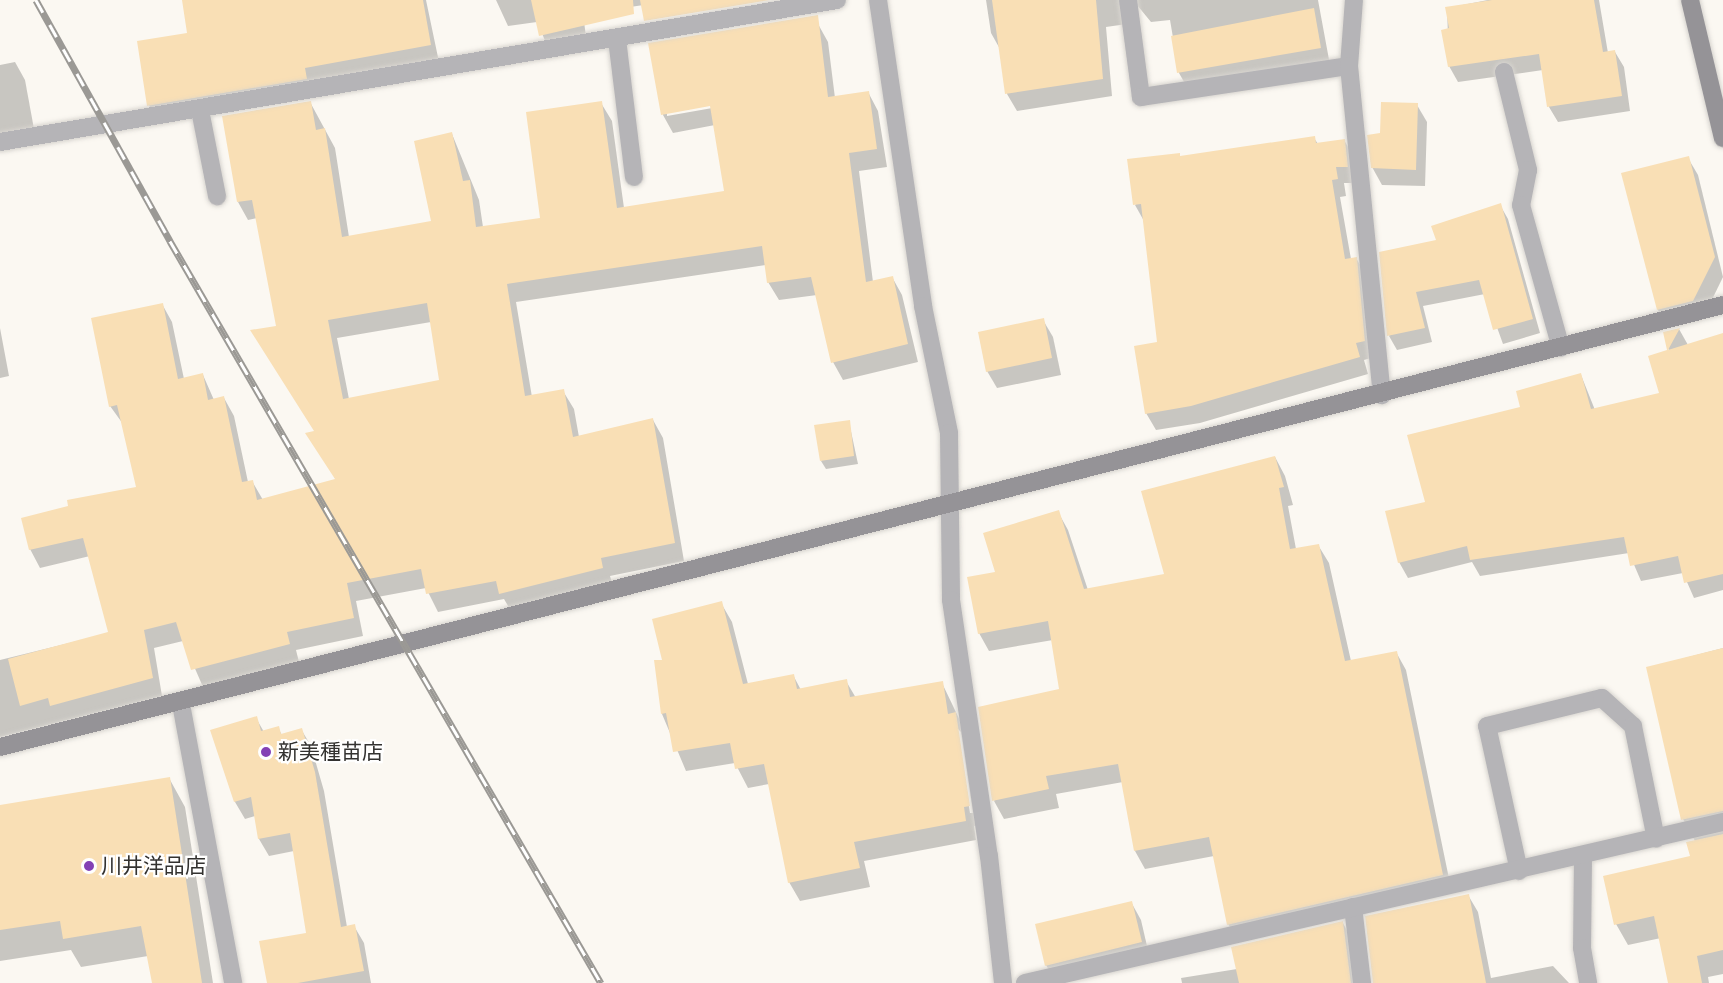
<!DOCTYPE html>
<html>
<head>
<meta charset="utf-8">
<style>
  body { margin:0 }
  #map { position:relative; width:1723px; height:983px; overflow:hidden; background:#fbf8f2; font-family:Arial,"Noto Sans JP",sans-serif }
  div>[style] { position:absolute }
  .shadow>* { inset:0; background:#0003 }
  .building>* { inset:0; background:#f9dfb5 }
  .roads { filter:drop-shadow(0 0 2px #d7d4cf) drop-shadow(0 0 2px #d7d4cf) }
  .street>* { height:18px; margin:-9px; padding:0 9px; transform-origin:9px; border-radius:9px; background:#b5b4b7 }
  .secondary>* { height:18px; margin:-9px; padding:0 9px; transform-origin:9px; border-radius:9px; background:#959397 }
  .rail>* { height:7px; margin-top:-3.5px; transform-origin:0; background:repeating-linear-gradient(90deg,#fff 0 14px,#9b9995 0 28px); box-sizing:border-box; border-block:2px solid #9b9995 }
  .dots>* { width:16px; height:16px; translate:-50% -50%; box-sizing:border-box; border:3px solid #fff; border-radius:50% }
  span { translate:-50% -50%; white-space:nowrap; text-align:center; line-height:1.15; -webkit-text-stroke:4.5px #fff; paint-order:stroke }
  .poi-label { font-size:21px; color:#333230 }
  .left { translate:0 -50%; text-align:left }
</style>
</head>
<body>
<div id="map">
  <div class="shadow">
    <i style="clip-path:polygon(183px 0,426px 0,439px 62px,158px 122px,149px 105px,189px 34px)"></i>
    <i style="clip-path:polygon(496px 0,656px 0,657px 3px,583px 14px,587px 44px,550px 52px,537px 22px,508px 26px)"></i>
    <i style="clip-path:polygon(986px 0,1318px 0,1330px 65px,1188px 89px,1179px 73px,1170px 20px,1151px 22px,1137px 5px,1127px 24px,1106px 27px,1112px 96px,1017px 111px,1007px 94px,1000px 49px,991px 33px)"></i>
    <i style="clip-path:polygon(1488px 0,1599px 0,1608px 53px,1615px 52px,1624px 67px,1630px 111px,1558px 122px,1549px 107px,1543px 70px,1458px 82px,1449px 66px,1447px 8px)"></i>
    <i style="clip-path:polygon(evenodd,818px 24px,828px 42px,835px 98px,868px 92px,878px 111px,887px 167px,859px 171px,873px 282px,892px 277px,902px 295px,918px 362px,843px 380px,833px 362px,817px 295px,779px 300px,768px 282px,766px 265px,516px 302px,532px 397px,563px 391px,574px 409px,579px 437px,653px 420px,663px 438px,684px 561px,610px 576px,613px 586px,511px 611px,504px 599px,438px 612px,426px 588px,356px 601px,363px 636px,296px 650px,299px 662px,203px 687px,183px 641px,154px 648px,162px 696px,0 737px,0 660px,110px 633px,90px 556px,40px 568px,30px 549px,137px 488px,123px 424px,110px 406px,162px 304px,172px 322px,184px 379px,203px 375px,214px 400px,224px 398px,234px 416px,248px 482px,252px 481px,263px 500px,336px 481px,278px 327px,257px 218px,248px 220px,238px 202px,310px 102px,335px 148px,349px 237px,433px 223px,452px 134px,479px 200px,483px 227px,542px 219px,601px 103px,612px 121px,624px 208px,725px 192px,715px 125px,673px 133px,663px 115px,650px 46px,818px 24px,717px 104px,718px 107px,667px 116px,667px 113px,717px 104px,818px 24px,431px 322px,441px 381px,349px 399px,337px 338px,431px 322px)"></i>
    <i style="clip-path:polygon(15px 62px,25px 80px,34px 129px,0 135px,0 65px)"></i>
    <i style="clip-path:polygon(1417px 105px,1427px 122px,1425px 186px,1382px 185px,1372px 167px,1381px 135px)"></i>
    <i style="clip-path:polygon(1314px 138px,1318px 144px,1344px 140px,1354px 157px,1356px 183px,1344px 183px,1346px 196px,1340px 197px,1351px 259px,1356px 258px,1366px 275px,1374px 357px,1364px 360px,1368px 374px,1200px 423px,1156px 430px,1146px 413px,1159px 343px,1144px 221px,1135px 205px,1181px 158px)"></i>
    <i style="clip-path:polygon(1688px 158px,1698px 175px,1723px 277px,1703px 318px,1668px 327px,1658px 310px,1623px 174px)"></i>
    <i style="clip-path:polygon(1500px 205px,1508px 219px,1540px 333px,1503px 344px,1485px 294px,1423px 306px,1432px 342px,1397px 350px,1389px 336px,1438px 241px)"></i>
    <i style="clip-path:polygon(1043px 320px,1053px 337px,1061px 375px,997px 388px,987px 371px)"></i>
    <i style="clip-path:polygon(0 328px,9px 376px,0 378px)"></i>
    <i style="clip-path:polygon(1679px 329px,1688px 345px,1723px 335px,1723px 590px,1694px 598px,1683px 573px,1641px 581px,1629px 553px,1480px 576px,1472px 562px,1408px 578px,1399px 562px,1426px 503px,1522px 408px,1581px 375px,1595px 410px,1661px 394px,1669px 351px,1664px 333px)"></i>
    <i style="clip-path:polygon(849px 422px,858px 464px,826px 469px,821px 461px)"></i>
    <i style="clip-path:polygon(1275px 457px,1285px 476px,1293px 505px,1288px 506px,1296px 549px,1318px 545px,1329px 563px,1351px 661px,1396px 652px,1406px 670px,1452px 893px,1239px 942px,1228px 924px,1214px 856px,1145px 869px,1135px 851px,1123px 782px,1056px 794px,1059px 808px,1004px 819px,994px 801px,1061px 690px,1053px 640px,989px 651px,979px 633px,997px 573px,1058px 512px,1068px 530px,1088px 590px,1165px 575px)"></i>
    <i style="clip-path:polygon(evenodd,721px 603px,732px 622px,748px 684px,793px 675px,801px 690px,846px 681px,856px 698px,942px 683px,966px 733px,980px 825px,974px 826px,976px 840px,864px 861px,870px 887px,800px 901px,789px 882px,769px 784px,748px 788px,735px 763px,686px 771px,662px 714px,664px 661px,721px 603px,957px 728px,961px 732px,973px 813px,970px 813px,957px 728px)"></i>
    <i style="clip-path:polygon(1723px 648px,1723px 974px,1708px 977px,1709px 983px,1670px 983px,1661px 938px,1628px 945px,1616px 924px,1692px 857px,1695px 841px,1683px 819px,1647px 668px)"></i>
    <i style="clip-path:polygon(256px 718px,264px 732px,278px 728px,282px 735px,301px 729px,311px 746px,324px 791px,347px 927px,354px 926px,364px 943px,371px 983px,268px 983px,307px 934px,294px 851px,269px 856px,259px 839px,255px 816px,245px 819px,235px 802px,212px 731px)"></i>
    <i style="clip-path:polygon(169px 778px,185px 807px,213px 983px,153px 983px,148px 956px,81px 967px,71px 950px,0 961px,0 807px)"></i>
    <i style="clip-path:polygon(1468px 895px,1478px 912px,1491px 978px,1553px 966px,1569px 983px,1374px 983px)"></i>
    <i style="clip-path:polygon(1131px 902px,1141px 920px,1150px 959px,1056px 982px,1046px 965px)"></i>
    <i style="clip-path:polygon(1343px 923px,1352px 940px,1357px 983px,1182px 983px,1181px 978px,1237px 969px)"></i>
  </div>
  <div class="building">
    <i style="clip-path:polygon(182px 0,423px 0,431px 45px,305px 68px,307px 79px,147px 106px,137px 41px,187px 33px)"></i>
    <i style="clip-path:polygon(531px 0,633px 0,634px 14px,539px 36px)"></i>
    <i style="clip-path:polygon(640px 0,770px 0,644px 21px)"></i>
    <i style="clip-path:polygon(992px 0,1096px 0,1103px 79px,1005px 94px)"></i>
    <i style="clip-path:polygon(1492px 0,1594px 0,1603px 52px,1615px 50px,1622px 96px,1547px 107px,1539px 54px,1448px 67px,1441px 30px,1449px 28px,1445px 7px)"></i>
    <i style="clip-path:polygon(1314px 8px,1321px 48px,1177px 73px,1171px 36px)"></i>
    <i style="clip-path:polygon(evenodd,818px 15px,828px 97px,869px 91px,877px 149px,849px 153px,866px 282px,893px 276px,908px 344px,831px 363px,811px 277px,767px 283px,762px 246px,507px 284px,525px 396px,564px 389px,573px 437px,653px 418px,675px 543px,601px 558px,603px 568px,499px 594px,496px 581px,426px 594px,421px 569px,347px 583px,354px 618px,287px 632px,290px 644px,191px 670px,176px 622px,144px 630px,153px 678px,50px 706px,48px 698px,20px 706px,8px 659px,108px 632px,83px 538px,29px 550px,21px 518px,68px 506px,67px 500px,136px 487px,117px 405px,109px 407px,91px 318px,163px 303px,178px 379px,203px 373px,208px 400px,224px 396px,242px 482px,253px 480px,257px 500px,335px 479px,305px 433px,314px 431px,250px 330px,276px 326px,252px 200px,237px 202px,222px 116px,311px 101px,316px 130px,325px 128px,342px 237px,431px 221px,414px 141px,452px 132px,463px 181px,470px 180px,476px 227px,540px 218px,526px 112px,602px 101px,617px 208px,724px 191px,710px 106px,661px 115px,648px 43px,818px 15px,427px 303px,439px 380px,343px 399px,328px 320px,427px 303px)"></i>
    <i style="clip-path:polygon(1381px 102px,1418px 103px,1416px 170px,1371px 168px,1367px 135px,1380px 133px)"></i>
    <i style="clip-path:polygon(1315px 136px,1316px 143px,1345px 139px,1348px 167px,1336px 167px,1338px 179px,1332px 180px,1345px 259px,1357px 257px,1365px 341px,1356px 343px,1360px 357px,1191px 406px,1145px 414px,1134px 346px,1157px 342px,1141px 204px,1133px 205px,1127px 159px,1180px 153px,1180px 156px)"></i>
    <i style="clip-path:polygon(1689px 156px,1715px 257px,1693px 301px,1657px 310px,1621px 173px)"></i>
    <i style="clip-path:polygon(1501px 203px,1533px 319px,1493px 330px,1479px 280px,1416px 292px,1425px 328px,1387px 336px,1379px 252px,1436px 240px,1431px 226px)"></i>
    <i style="clip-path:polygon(1044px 318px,1052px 358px,986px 372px,978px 332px)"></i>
    <i style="clip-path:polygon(1680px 328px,1668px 350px,1723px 333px,1723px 574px,1684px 583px,1678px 556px,1630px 566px,1624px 537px,1470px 560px,1467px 546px,1398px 563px,1385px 511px,1425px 502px,1407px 435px,1520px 407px,1516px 391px,1581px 373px,1591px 409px,1659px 393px,1648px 356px,1667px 350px,1663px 332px)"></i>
    <i style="clip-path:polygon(850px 420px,854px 456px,820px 461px,814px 425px)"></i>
    <i style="clip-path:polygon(1275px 456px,1284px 487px,1279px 488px,1290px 549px,1319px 544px,1345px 661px,1397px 651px,1443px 875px,1227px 925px,1209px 837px,1134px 851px,1118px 764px,1046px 776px,1049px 789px,992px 801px,978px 707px,1059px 689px,1048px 621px,978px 634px,967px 577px,995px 572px,983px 533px,1059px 510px,1084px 589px,1164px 574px,1141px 491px)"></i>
    <i style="clip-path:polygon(722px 601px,743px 684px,794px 674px,797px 689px,847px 679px,850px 697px,943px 681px,948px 714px,956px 712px,970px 806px,964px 807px,966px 821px,854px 842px,860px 868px,788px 883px,764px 764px,735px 769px,730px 743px,673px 752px,666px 713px,661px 714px,654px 660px,662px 660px,652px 619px)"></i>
    <i style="clip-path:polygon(1723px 648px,1723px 811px,1681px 820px,1646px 667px)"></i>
    <i style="clip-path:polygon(257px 716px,261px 731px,279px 726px,281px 734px,302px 728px,315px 772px,341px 927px,355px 924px,364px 971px,298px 983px,267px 983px,259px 941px,306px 933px,290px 833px,258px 839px,251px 797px,234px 802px,210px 730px)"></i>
    <i style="clip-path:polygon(170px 777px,202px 983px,152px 983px,141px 926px,63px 939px,60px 921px,0 930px,0 805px)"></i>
    <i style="clip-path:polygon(1723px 834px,1723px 950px,1697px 956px,1702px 983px,1668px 983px,1654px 916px,1614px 925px,1603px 876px,1690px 856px,1686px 842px)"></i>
    <i style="clip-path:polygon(1469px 894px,1486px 983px,1373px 983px,1365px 916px)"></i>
    <i style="clip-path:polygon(1132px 901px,1142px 942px,1045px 966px,1035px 924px)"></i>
    <i style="clip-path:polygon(1343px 921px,1351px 983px,1239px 983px,1231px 947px)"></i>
  </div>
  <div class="roads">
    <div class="street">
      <i style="left:878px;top:0;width:309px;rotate:81.6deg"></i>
      <i style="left:923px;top:306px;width:130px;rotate:78.4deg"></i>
      <i style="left:949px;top:433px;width:167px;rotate:89.3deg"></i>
      <i style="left:951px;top:600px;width:259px;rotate:81.6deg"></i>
      <i style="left:989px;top:856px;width:128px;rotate:83.7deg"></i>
      <i style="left:1128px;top:0;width:98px;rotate:82.4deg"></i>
      <i style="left:1141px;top:97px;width:210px;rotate:-8.5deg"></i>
      <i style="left:1349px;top:66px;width:66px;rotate:-85.7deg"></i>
      <i style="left:617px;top:39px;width:139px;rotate:83deg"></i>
      <i style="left:1349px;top:66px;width:331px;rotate:84.3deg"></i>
      <i style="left:1504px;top:72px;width:101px;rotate:76.2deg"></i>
      <i style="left:1528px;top:170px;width:36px;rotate:101deg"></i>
      <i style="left:1521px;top:205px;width:148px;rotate:74.4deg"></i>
      <i style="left:200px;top:110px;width:88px;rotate:78.8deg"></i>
      <i style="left:0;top:142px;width:849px;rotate:-9.63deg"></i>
      <i style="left:181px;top:704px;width:284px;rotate:79.4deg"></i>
      <i style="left:1583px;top:857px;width:91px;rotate:90.6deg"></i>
      <i style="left:1582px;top:948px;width:36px;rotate:80deg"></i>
      <i style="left:1519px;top:871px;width:148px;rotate:-102.4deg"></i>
      <i style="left:1487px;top:726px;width:118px;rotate:-13.7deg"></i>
      <i style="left:1602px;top:698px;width:42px;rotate:42.1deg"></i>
      <i style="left:1633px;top:726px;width:115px;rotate:78.5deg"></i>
      <i style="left:1353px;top:907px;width:77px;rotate:83.2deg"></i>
      <i style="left:1025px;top:983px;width:716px;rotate:-12.99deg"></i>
    </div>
    <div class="secondary">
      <i style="left:1690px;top:0;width:142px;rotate:76.6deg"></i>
      <i style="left:0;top:747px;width:1779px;rotate:-14.39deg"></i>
    </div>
  </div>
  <div class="rail">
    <i style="left:36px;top:0;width:276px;rotate:60.9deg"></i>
    <i style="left:170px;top:241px;width:858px;rotate:59.85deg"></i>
  </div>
  <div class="dots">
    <i style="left:266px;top:752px;background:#8441b5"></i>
    <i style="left:89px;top:866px;background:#8441b5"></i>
  </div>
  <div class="poi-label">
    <span class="left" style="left:278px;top:752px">新美種苗店</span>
    <span class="left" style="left:101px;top:866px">川井洋品店</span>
  </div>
</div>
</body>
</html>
